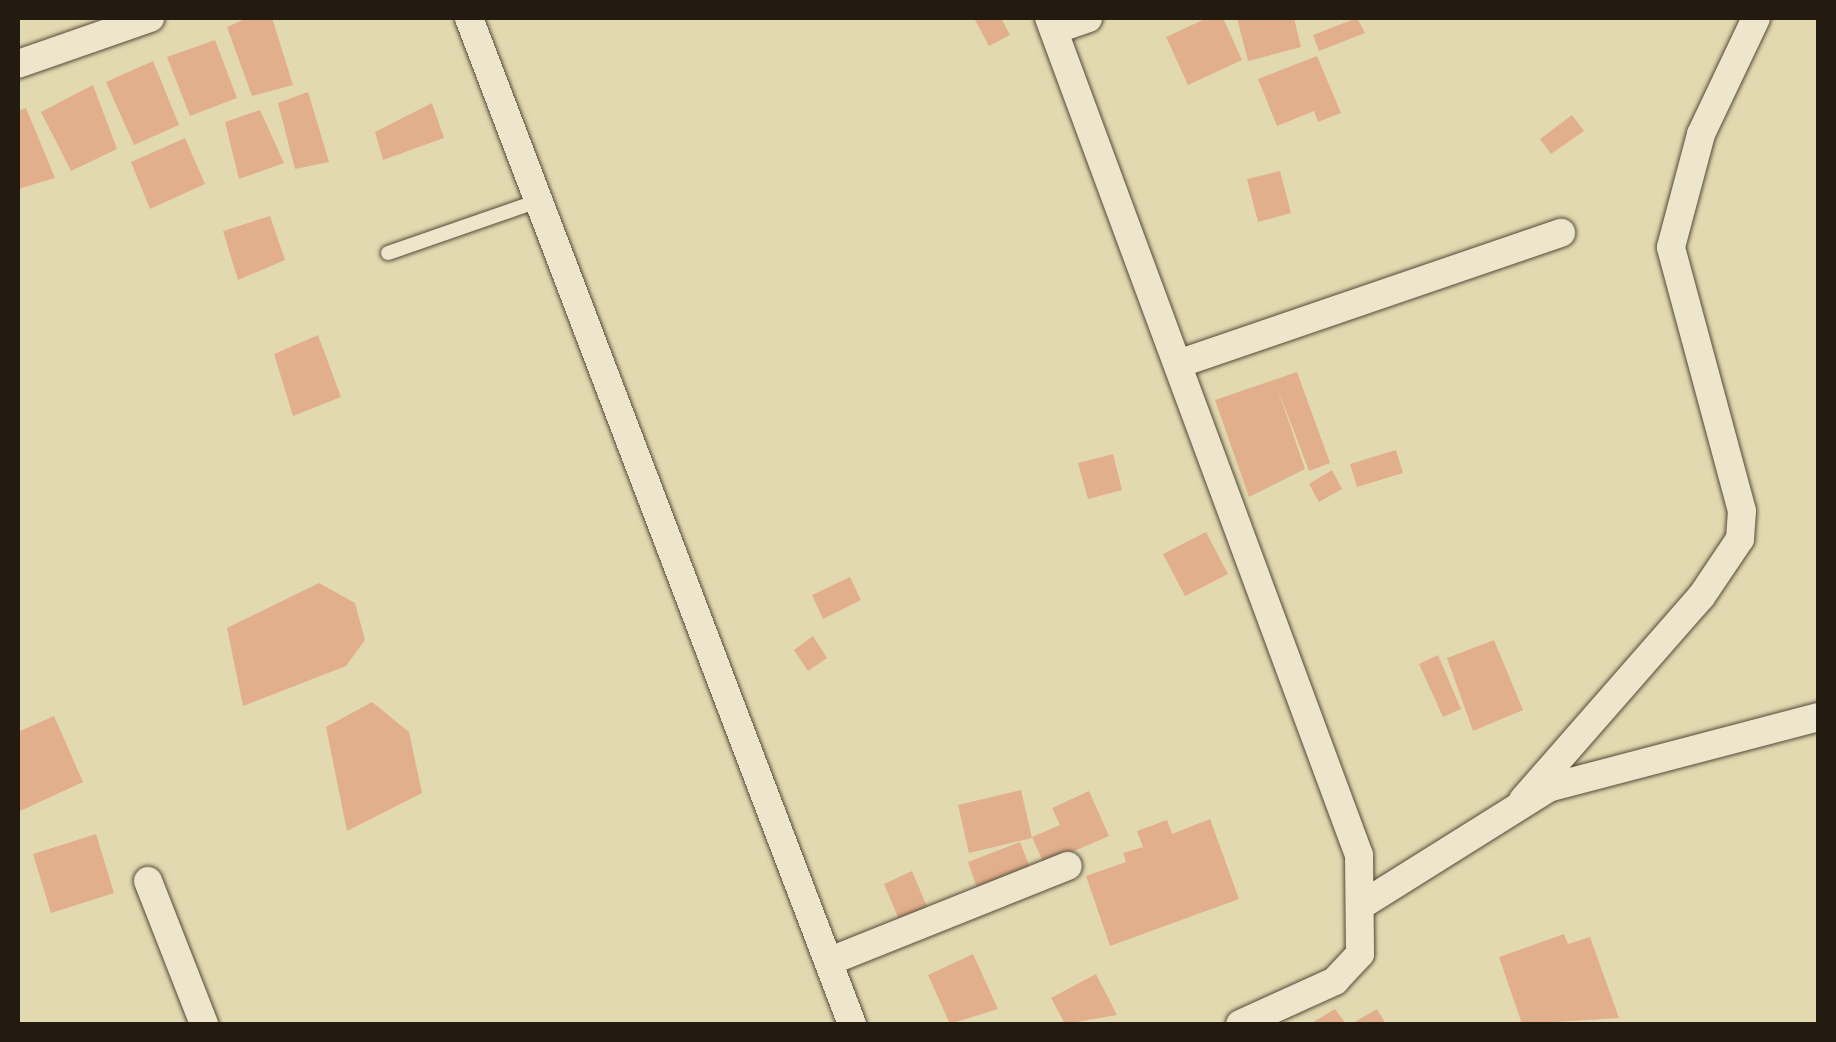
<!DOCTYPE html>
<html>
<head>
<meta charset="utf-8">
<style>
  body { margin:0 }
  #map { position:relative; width:1836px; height:1042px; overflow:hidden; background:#e3d9b0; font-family:"EB Garamond",serif }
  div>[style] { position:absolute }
  .building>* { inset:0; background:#e2af8d }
  .roads { filter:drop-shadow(0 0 2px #534a38) drop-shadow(0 0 2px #534a38) }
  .lane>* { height:14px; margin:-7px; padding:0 7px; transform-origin:7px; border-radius:7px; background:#ede6cc }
  .street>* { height:28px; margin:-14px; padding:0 14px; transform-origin:14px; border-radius:14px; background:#ede6cc }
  span { translate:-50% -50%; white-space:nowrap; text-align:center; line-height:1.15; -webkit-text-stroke:8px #ede6cc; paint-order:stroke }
  .frame { position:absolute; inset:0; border:20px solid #231a10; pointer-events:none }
</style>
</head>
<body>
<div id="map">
  <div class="building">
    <i style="clip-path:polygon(247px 18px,272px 18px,293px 85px,252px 96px,227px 27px)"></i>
    <i style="clip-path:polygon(1001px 18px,1010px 35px,989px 46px,975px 20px)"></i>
    <i style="clip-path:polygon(1207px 18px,1223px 18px,1242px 60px,1188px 85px,1166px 37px)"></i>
    <i style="clip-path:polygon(1237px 18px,1294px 18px,1301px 47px,1248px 61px)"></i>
    <i style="clip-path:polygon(1357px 18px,1365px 33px,1319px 51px,1313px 35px)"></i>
    <i style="clip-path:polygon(215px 40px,237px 98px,190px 116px,167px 57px)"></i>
    <i style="clip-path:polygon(1317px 56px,1341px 113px,1318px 122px,1314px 111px,1277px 126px,1258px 79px)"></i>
    <i style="clip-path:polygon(153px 61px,179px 125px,134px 145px,106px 82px)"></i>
    <i style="clip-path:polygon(93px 85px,117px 149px,71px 171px,41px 112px)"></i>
    <i style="clip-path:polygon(308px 92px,329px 162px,295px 169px,278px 103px)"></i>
    <i style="clip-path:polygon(432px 103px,444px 138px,383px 160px,375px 132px)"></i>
    <i style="clip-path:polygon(26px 108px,55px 178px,18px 189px,18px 111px)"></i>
    <i style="clip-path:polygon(260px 110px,284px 163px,239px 179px,225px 122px)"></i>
    <i style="clip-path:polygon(1572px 115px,1584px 131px,1551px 154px,1540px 139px)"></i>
    <i style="clip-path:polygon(185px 138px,205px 184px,150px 209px,131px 162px)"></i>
    <i style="clip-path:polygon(1280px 171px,1291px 213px,1258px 222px,1247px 179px)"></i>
    <i style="clip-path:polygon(270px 216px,285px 260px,238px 280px,223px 231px)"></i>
    <i style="clip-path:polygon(318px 335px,341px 397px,293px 416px,274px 354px)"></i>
    <i style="clip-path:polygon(1297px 372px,1330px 463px,1309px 471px,1277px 387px,1305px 469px,1249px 497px,1215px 400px)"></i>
    <i style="clip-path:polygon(1396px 450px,1403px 473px,1357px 487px,1350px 464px)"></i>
    <i style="clip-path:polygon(1113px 454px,1122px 490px,1088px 499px,1078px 463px)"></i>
    <i style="clip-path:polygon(1332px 470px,1342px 489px,1319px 502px,1309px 484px)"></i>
    <i style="clip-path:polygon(1206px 532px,1228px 574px,1185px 596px,1163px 554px)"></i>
    <i style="clip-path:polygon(850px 577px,861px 600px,823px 619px,812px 595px)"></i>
    <i style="clip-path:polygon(319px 583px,355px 603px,365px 640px,346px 666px,243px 706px,227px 628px)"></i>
    <i style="clip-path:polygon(813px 636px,827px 658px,808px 671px,794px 650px)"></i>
    <i style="clip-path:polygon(1494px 640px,1523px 710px,1473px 731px,1447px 658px)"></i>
    <i style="clip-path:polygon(1438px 655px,1461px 709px,1443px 717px,1419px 664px)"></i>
    <i style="clip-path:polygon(372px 702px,409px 732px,422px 793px,347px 831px,326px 727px)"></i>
    <i style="clip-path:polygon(54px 716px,83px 782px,18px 812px,18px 732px)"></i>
    <i style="clip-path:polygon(1021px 790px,1032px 838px,969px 853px,958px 805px)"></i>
    <i style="clip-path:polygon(1089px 791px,1109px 836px,1044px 864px,1032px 837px,1060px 825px,1052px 808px)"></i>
    <i style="clip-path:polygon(1210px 819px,1239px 899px,1110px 946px,1086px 876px,1126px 862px,1123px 853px,1143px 847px,1137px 831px,1167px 820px,1172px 834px)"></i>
    <i style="clip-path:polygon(96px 834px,114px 893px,51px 913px,33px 854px)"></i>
    <i style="clip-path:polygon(1020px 842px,1030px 868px,977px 888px,968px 862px)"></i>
    <i style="clip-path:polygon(912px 871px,928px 909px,900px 922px,884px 884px)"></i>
    <i style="clip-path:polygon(1564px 934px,1568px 944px,1590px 937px,1619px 1018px,1522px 1024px,1499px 957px)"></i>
    <i style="clip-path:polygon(973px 954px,998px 1009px,950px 1024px,928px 975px)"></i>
    <i style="clip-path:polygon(1096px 974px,1117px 1015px,1065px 1024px,1051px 998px)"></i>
    <i style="clip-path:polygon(1335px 1009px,1346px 1024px,1310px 1024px)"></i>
    <i style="clip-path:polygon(1377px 1009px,1386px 1024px,1351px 1024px)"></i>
  </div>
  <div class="roads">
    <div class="lane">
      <i style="left:388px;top:253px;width:159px;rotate:-19.1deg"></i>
    </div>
    <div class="street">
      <i style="left:469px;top:18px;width:1076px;rotate:69.16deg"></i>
      <i style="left:1049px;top:18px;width:893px;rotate:69.68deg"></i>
      <i style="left:1359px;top:855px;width:99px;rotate:89.4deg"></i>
      <i style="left:1360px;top:954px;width:37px;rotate:133deg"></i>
      <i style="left:1335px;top:981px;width:104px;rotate:155.6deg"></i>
      <i style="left:1054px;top:30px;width:36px;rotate:-19deg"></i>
      <i style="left:18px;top:64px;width:140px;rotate:-19.2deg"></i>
      <i style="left:1178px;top:364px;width:405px;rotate:-18.9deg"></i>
      <i style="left:1523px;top:800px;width:270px;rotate:-48.8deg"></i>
      <i style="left:1701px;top:597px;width:70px;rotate:-56.1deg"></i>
      <i style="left:1740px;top:539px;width:28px;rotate:-86deg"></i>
      <i style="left:1742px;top:511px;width:273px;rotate:-105.1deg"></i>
      <i style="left:1671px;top:247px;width:117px;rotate:-75.1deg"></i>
      <i style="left:1701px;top:134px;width:128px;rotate:-64.6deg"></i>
      <i style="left:148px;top:881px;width:154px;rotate:68.6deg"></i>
      <i style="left:1365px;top:903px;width:216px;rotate:-32.1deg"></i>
      <i style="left:1548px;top:788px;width:279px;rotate:-14.7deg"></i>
      <i style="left:830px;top:961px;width:256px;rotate:-21.8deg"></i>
    </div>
  </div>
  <div class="frame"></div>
</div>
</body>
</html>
